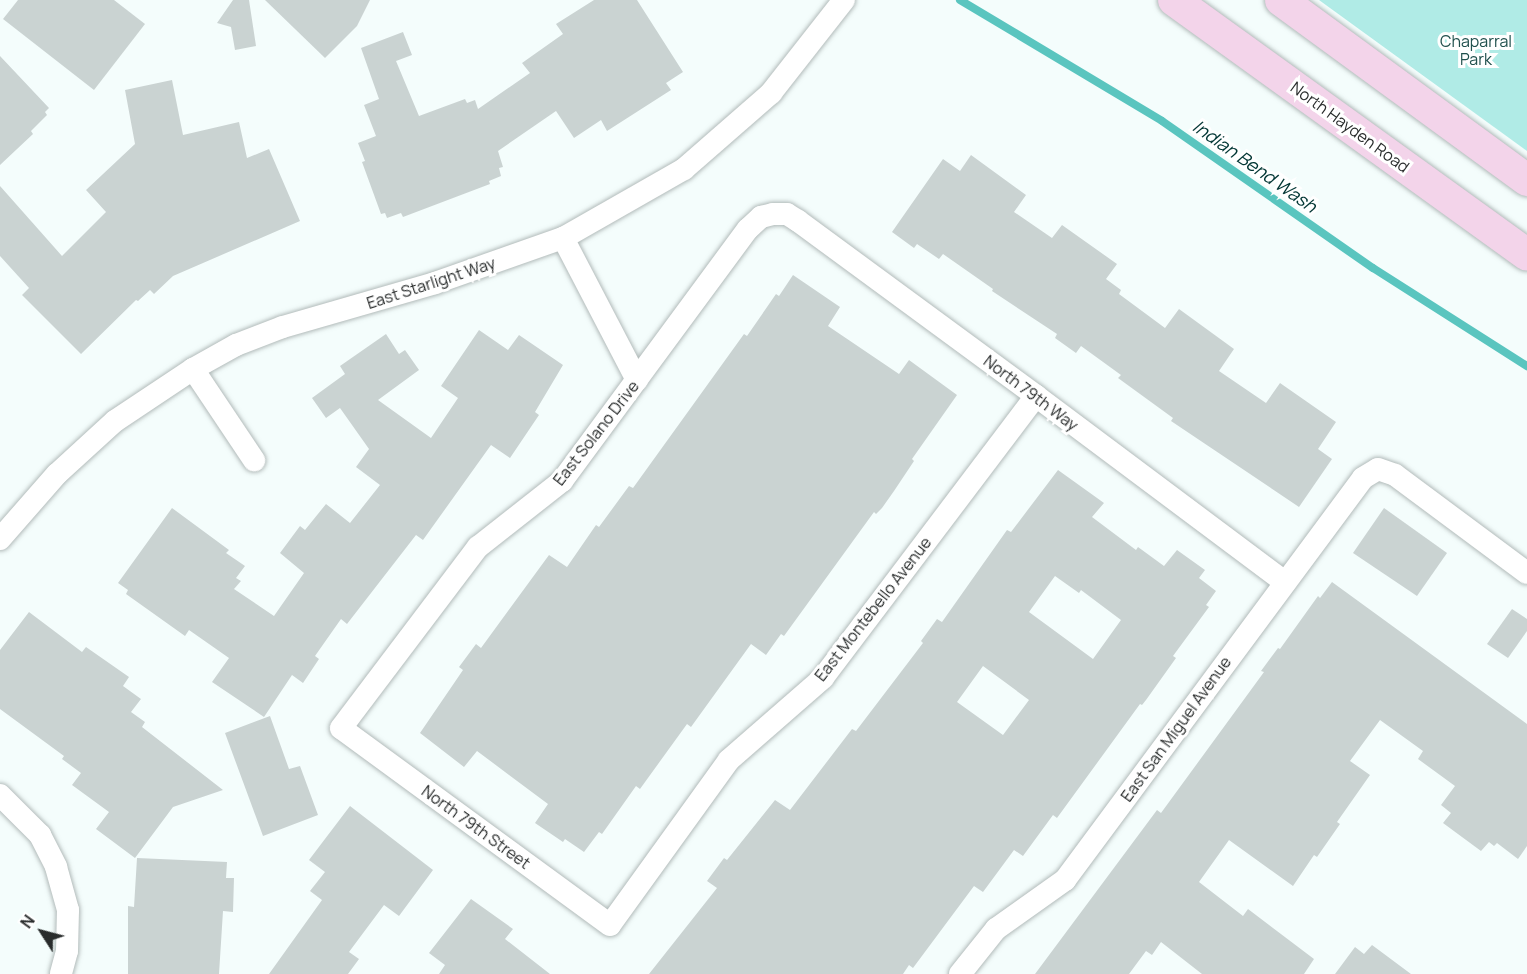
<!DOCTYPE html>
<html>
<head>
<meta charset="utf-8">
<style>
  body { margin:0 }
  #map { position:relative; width:1527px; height:974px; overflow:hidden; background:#f4fdfc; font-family:Manrope,sans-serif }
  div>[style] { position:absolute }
  .green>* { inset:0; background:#b0ebe6 }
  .stream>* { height:8px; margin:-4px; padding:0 4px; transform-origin:4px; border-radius:4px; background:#5ac5bf }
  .building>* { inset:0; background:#cad3d2 }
  .roads { filter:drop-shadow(0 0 2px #b2bbba) drop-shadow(0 0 2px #b2bbba) }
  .minor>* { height:22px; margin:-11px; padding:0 11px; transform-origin:11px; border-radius:11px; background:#fff }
  .secondary>* { height:32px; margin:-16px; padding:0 16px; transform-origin:16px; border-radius:16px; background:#f3d4ea }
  span { translate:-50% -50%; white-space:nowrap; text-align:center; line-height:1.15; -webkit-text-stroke:6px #fff; paint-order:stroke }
  .park-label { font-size:16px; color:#20504d }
  .street-label { font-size:16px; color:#292c2c }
  .water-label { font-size:18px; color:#003533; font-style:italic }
  .north { position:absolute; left:12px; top:902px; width:60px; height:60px; -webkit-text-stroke:4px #fff; paint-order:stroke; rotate:306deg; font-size:16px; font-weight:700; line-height:24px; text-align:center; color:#292c2c }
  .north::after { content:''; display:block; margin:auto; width:21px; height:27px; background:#292c2c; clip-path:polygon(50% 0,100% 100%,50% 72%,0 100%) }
</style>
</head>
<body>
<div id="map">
  <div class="green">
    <i style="clip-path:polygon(1319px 0,1527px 0,1527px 151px)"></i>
  </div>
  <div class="stream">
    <i style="left:960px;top:0;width:235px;rotate:30.9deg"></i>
    <i style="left:1162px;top:121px;width:257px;rotate:34.9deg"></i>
    <i style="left:1373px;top:268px;width:183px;rotate:32.5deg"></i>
  </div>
  <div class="building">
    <i style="clip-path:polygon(18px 0,114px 0,145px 24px,94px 90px,3px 19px)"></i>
    <i style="clip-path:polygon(233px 0,249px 0,256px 46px,235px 50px,231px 27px,217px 23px)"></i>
    <i style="clip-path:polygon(265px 0,370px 0,357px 26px,325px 58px)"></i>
    <i style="clip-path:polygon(594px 0,637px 0,683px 72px,666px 83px,671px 90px,607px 131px,601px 120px,574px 138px,556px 111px,498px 151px,503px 167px,499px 168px,501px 176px,489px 181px,490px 184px,403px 217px,401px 213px,387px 218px,385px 213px,381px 214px,362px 162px,365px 161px,358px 143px,376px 136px,364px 105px,379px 99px,361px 48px,403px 32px,412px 55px,396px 61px,419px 116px,465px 99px,467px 103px,475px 100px,478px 109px,530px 73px,522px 63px,563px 34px,556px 24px)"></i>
    <i style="clip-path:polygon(0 56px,49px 108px,45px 112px,47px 115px,31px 131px,33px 134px,0 165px)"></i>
    <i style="clip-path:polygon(172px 80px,183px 135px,239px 122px,247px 158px,269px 149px,300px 221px,173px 276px,154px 294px,150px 290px,138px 301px,136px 300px,81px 354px,22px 295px,29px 288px,0 256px,0 186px,62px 256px,106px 212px,86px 190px,135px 144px,125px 90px)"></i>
    <i style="clip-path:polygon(971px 155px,1026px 195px,1014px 212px,1052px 238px,1062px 225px,1117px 264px,1106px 279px,1121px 290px,1119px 294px,1165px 328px,1179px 309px,1234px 349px,1219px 371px,1266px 403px,1280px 383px,1336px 422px,1318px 449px,1332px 459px,1299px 507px,1171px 421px,1173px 418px,1118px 378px,1121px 375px,1081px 346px,1076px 353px,1055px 338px,1057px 334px,992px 291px,993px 289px,943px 254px,939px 259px,917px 244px,914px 248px,892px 232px,943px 159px,960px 171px)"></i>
    <i style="clip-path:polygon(793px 275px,840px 307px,828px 326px,899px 374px,909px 360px,957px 395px,912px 459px,914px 461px,894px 491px,882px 508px,876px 514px,874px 512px,784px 636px,781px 634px,766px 655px,751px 644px,691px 727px,687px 724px,640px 789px,636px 786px,602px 834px,599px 832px,584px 852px,565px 839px,563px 842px,535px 823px,548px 804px,477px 751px,464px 767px,420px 733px,463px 670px,459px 667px,476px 644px,481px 648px,549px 555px,567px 567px,596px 525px,599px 527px,629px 486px,633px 488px,744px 334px,747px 336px,776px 294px,779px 296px)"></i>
    <i style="clip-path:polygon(479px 330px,508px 350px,519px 335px,563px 365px,535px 412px,539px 415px,510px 458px,491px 445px,423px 540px,416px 535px,347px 624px,341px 619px,315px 656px,319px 659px,303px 683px,292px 675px,264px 717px,212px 682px,229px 658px,189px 630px,185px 636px,126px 594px,128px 590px,118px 583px,172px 508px,229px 550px,226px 553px,245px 566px,236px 578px,241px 581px,234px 589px,274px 616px,304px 573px,280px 553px,300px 526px,305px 530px,326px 504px,350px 523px,380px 485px,356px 467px,369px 449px,340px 408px,326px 418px,312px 398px,345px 374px,340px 366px,386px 334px,399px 354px,405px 350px,419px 370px,378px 400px,431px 438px,458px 398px,441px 386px)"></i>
    <i style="clip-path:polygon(evenodd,1058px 470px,1104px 503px,1092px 517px,1136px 550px,1138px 547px,1164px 566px,1177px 550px,1205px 570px,1199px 578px,1216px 591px,1206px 605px,1209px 607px,1173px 656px,1176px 658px,1146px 700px,1142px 705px,1140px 704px,1057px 818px,1053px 815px,1023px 856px,1014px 850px,983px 892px,974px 886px,913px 968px,909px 965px,903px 974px,649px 974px,717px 888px,707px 881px,724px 858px,727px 860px,775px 800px,790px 810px,852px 729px,856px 731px,923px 643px,921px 641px,937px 619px,942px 622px,1007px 530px,1011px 532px,1058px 470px,1055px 576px,1079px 593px,1081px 590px,1121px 620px,1093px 659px,1029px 612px,1055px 576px,1058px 470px,983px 666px,1029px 700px,1003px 735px,957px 702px,983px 666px)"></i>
    <i style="clip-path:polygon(1384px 508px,1447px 553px,1417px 596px,1353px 553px)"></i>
    <i style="clip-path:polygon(1332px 582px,1527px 724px,1527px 846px,1518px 859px,1497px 843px,1494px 846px,1489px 842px,1481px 851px,1443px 823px,1451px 813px,1441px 805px,1455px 786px,1418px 759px,1423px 751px,1380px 720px,1350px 761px,1370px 775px,1337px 822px,1340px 824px,1317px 857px,1314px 855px,1293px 886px,1229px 840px,1199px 882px,1243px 916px,1248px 909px,1314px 959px,1304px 974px,1202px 974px,1161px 942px,1152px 955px,1146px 951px,1129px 974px,1035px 974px,1157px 810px,1161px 813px,1264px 672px,1261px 671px,1278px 648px,1280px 649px,1318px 596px,1320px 598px)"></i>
    <i style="clip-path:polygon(1512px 609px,1527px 619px,1527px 631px,1508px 658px,1487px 644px)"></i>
    <i style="clip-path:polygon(29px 612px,82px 652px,86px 647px,129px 677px,123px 686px,141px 699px,131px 712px,145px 722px,142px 727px,223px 790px,173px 807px,135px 858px,96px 829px,109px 812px,72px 785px,81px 773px,62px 759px,64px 756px,0 709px,0 650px)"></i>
    <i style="clip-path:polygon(270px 716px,289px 769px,300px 766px,318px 815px,263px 836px,225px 733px)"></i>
    <i style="clip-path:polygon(350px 806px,433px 870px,399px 916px,384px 905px,349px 952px,359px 959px,348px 974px,269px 974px,322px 900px,310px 891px,325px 872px,309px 860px)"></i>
    <i style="clip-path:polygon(137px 858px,227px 862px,226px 878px,234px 878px,233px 912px,223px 911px,219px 974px,128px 974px,128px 906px,134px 907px)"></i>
    <i style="clip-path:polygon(471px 899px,513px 929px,505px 939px,550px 974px,439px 974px,445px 965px,429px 953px)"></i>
    <i style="clip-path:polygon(1372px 945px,1411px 974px,1335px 974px,1355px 947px,1364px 954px)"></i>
  </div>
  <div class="roads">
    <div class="minor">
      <i style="left:563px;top:238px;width:160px;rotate:62.5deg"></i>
      <i style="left:193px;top:369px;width:110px;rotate:56.2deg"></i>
      <i style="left:1036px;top:396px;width:353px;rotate:127.1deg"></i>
      <i style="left:823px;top:678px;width:125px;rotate:138.9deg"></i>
      <i style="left:729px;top:760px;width:203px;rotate:125.8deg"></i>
      <i style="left:610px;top:925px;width:333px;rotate:-143.8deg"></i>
      <i style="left:341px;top:728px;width:227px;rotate:-52.9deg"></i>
      <i style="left:478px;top:547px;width:107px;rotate:-38.2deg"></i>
      <i style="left:562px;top:481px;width:313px;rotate:-53.6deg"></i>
      <i style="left:748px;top:229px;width:18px;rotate:-43deg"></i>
      <i style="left:761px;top:217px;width:12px;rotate:-14deg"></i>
      <i style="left:773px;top:214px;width:14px"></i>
      <i style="left:787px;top:214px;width:13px;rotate:32deg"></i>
      <i style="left:798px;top:221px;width:295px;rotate:36.3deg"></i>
      <i style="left:1036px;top:396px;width:311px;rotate:36.8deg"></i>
      <i style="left:0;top:539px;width:86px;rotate:-48.8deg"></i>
      <i style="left:57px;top:474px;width:79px;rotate:-42.4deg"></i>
      <i style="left:115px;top:421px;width:94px;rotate:-33.7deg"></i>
      <i style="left:193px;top:369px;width:49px;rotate:-29.2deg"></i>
      <i style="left:236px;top:345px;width:50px;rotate:-21deg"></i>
      <i style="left:283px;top:327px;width:158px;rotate:-16.1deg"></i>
      <i style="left:435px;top:283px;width:136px;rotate:-19.4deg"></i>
      <i style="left:563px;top:238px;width:139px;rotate:-29.7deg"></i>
      <i style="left:684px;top:169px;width:116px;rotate:-41.1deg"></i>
      <i style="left:771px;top:93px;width:118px;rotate:-51.9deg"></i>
      <i style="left:0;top:795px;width:57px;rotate:45deg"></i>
      <i style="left:40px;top:835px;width:36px;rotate:63deg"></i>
      <i style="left:56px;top:867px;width:45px;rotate:74.4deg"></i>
      <i style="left:68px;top:910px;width:41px;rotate:91.4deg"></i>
      <i style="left:67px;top:951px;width:24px;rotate:105deg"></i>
      <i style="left:960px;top:974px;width:58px;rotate:-51.3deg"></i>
      <i style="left:996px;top:929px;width:85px;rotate:-35.4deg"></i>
      <i style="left:1065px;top:880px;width:500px;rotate:-53.45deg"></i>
      <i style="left:1363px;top:478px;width:17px;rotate:-31deg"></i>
      <i style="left:1378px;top:469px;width:18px;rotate:19deg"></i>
      <i style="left:1395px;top:475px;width:164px;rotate:36.6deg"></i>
    </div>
    <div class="secondary">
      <i style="left:1174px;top:0;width:435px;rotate:35.8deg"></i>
      <i style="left:1281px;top:0;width:305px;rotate:36.2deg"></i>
    </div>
  </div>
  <div class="park-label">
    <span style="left:1476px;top:50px">Chaparral<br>Park</span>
  </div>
  <div class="street-label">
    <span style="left:1350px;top:127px;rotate:36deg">North Hayden Road</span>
    <span style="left:431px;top:283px;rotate:-18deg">East Starlight Way</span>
    <span style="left:1031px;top:393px;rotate:37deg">North 79th Way</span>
    <span style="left:596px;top:433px;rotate:-52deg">East Solano Drive</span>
    <span style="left:873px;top:609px;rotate:-52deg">East Montebello Avenue</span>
    <span style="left:1176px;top:729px;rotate:-54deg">East San Miguel Avenue</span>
    <span style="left:476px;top:827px;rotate:36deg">North 79th Street</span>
  </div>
  <div class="water-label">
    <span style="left:1255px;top:166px;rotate:35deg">Indian Bend Wash</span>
  </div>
  <div class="north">N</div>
</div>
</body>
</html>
